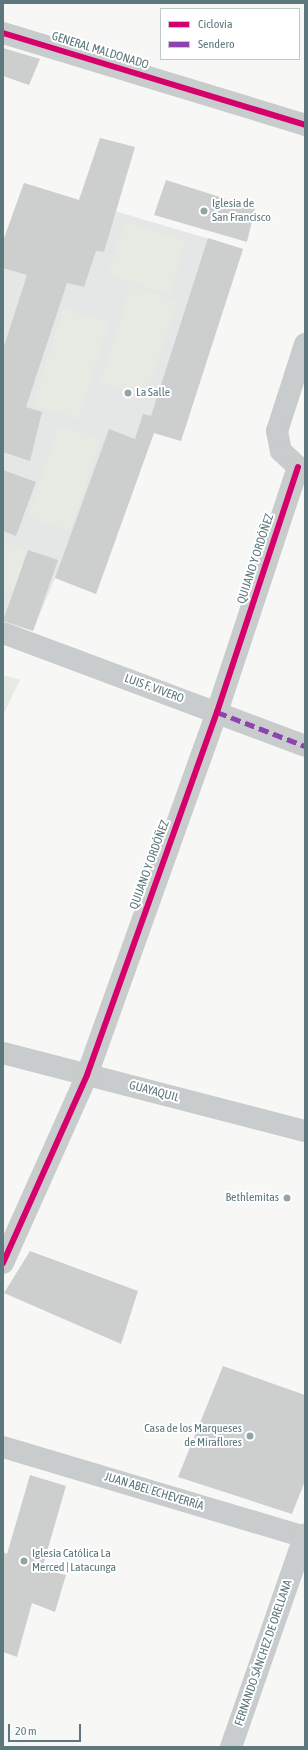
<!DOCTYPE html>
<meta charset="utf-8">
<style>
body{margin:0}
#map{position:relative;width:308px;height:1750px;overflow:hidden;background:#f7f7f6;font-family:"Asap Condensed",sans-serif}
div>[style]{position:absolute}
.built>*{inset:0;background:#e5e7e6}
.green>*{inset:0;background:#e7e9e3}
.building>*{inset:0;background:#cdcfcf}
.minor>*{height:22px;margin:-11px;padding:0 11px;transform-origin:11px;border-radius:11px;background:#c9cccc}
.quiet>*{height:5px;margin-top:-2.5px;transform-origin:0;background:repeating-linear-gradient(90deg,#8e44ad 0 10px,transparent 0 15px)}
.cycleway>*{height:6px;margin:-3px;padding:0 3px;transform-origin:3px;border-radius:3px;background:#d6006c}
.dots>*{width:11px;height:11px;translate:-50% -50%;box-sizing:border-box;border:2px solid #fff;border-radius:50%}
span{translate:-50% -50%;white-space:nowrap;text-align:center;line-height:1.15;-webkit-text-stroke:4px #fff;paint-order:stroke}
.street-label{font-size:12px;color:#5d787c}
.poi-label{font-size:12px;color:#5d787c}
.left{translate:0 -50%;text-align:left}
.right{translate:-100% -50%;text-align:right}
.frame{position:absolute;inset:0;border:4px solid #5d787c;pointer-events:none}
.legend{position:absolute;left:160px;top:8px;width:140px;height:52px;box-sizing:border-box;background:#fff;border:1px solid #bec9cb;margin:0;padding:5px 7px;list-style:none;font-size:12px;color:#5d787c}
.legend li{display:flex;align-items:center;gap:8px;height:20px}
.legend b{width:20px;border:1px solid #bec9cb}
.scale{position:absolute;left:8px;top:1724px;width:73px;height:18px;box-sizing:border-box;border:2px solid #5d787c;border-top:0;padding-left:5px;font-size:12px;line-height:14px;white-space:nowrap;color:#5d787c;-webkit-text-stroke:3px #fff;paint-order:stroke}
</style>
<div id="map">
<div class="built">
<i style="clip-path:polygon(100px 138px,135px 147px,115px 211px,243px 249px,181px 441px,154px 433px,96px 594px,55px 578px,33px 631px,3px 621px,3px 241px,24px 183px,79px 200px)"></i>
</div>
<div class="green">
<i style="clip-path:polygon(125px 221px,186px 241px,170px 295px,108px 275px)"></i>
<i style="clip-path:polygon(131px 286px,177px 301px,146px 397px,100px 382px)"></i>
<i style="clip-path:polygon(63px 308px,109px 323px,78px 419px,33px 405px)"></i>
<i style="clip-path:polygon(59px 425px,101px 439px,70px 531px,28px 517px)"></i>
<i style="clip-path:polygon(3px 541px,28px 550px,14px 590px,3px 586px)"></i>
<i style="clip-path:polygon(3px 675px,20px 680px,3px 715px)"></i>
</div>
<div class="building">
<i style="clip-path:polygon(3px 48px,40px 59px,29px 85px,3px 76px)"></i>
<i style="clip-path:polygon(100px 138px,135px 147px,104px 252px,96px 251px,84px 287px,67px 283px,26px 407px,42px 412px,30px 461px,3px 452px,3px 349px,27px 275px,3px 268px,3px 241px,24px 183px,79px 200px)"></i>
<i style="clip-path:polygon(166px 180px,255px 208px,247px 242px,154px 215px)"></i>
<i style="clip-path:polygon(208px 238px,243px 249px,181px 441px,154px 433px,96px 594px,55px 578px,109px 429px,135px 439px,143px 414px,151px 416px)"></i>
<i style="clip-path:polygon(3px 470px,36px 482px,16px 536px,3px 531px)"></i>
<i style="clip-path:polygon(28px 550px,58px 560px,33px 631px,3px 621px)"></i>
<i style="clip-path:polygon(30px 1251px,138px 1291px,121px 1344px,4px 1293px)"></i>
<i style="clip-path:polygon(223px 1366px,305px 1395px,305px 1481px,292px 1514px,178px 1477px)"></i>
<i style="clip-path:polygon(30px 1475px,66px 1486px,42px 1569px,66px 1575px,55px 1612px,32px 1603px,17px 1657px,3px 1652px,3px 1552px,7px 1554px)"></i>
</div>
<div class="minor">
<i style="left:3px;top:33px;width:316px;rotate:16.9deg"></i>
<i style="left:305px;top:344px;width:91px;rotate:107.8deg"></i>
<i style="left:277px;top:431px;width:20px;rotate:79deg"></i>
<i style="left:281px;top:451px;width:23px;rotate:43deg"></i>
<i style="left:298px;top:467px;width:7px;rotate:16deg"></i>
<i style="left:3px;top:633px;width:322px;rotate:20.5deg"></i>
<i style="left:3px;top:1053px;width:312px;rotate:14.5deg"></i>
<i style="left:3px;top:1263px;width:206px;rotate:-65.9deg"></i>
<i style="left:87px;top:1075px;width:386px;rotate:-70.3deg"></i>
<i style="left:217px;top:712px;width:258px;rotate:-71.7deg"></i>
<i style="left:3px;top:1447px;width:315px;rotate:16.6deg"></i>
<i style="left:231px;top:1747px;width:225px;rotate:-70.8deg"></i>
</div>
<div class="quiet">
<i style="left:217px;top:712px;width:94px;rotate:21.1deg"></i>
</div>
<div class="cycleway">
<i style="left:3px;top:33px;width:316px;rotate:16.9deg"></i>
<i style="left:3px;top:1263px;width:206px;rotate:-65.9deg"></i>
<i style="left:87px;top:1075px;width:386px;rotate:-70.3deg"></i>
<i style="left:217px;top:712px;width:258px;rotate:-71.7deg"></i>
</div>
<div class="dots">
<i style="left:204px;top:211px;background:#93a4a7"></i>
<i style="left:128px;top:393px;background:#93a4a7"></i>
<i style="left:287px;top:1198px;background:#93a4a7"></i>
<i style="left:250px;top:1436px;background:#93a4a7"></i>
<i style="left:24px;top:1561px;background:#93a4a7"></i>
</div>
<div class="street-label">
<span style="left:100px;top:51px;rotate:17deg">GENERAL MALDONADO</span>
<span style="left:256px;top:559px;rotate:-72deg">QUIJANO Y ORDÓÑEZ</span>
<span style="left:154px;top:689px;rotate:20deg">LUIS F. VIVERO</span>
<span style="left:150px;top:865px;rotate:-70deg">QUIJANO Y ORDÓÑEZ</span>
<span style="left:154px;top:1092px;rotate:15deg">GUAYAQUIL</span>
<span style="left:154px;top:1492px;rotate:17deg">JUAN ABEL ECHEVERRÍA</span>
<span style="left:264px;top:1653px;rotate:-71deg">FERNANDO SÁNCHEZ DE ORELLANA</span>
</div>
<div class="poi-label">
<span class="left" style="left:212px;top:211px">Iglesia de<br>San Francisco</span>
<span class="left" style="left:136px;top:393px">La Salle</span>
<span class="right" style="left:279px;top:1198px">Bethlemitas</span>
<span class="right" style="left:242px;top:1436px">Casa de los Marqueses<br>de Miraflores</span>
<span class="left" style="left:32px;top:1561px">Iglesia Católica La<br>Merced | Latacunga</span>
</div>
<div class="frame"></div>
<ul class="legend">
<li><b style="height:5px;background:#d6006c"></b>Ciclovía</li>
<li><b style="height:5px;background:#8e44ad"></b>Sendero</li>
</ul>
<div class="scale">20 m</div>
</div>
